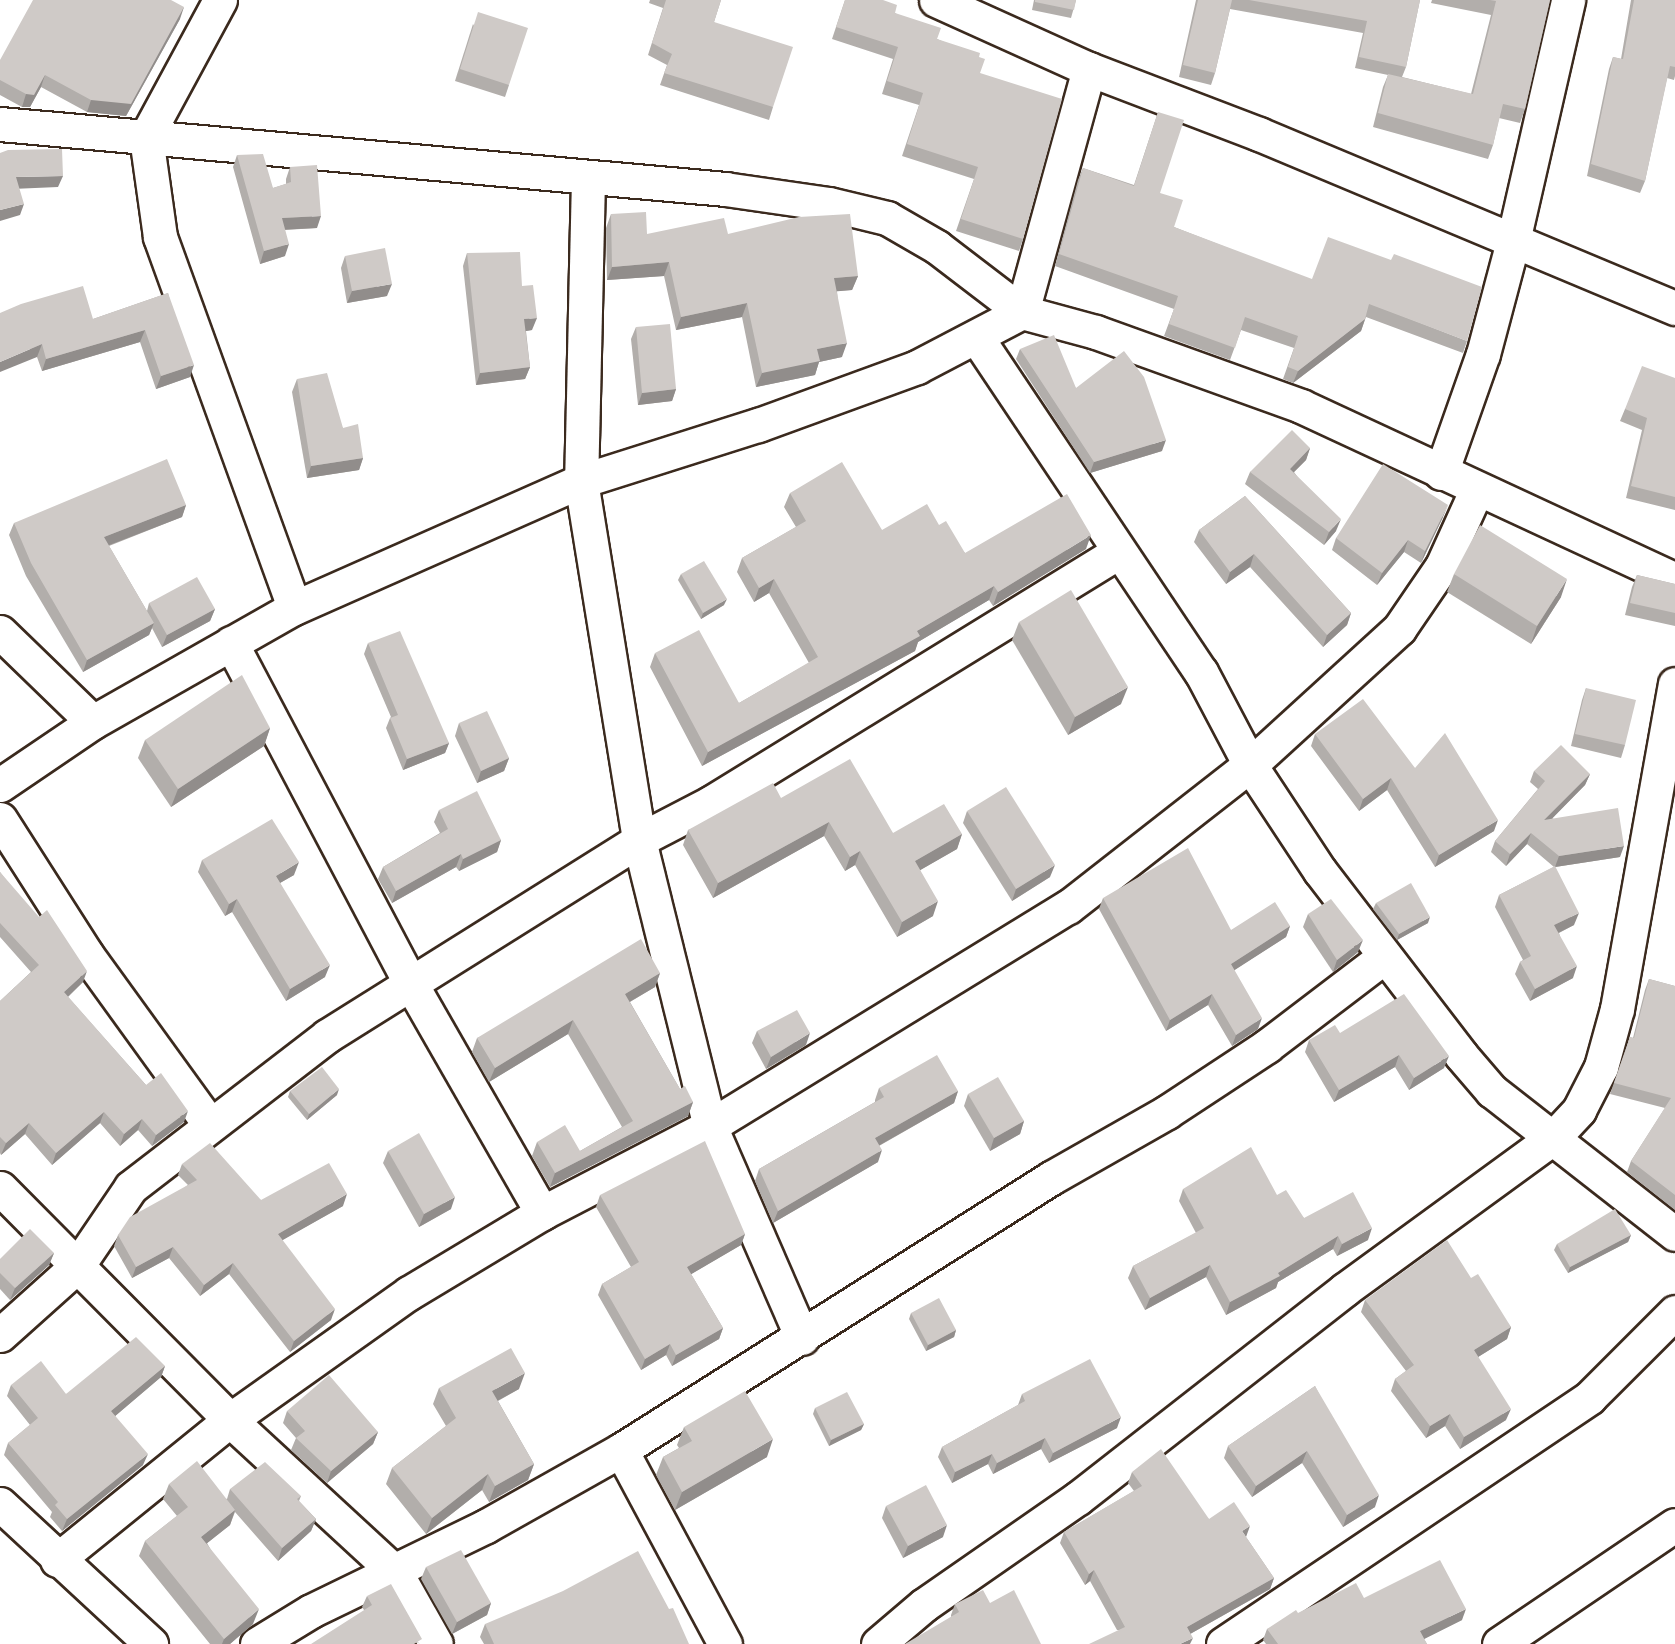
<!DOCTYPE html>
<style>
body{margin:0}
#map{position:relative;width:1675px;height:1644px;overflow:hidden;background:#fff;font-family:"Comic Neue",sans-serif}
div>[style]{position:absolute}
.roads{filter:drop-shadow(2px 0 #3b2a1e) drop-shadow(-2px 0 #3b2a1e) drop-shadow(0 2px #3b2a1e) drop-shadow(0 -2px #3b2a1e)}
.minor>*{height:33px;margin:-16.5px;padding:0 16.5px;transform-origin:16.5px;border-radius:16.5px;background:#fff}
.wall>*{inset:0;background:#b2aeab}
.shaded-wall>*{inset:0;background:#918d8b}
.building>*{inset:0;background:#cfcac7}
span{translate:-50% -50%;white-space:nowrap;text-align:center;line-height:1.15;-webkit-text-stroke:6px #fff;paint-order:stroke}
</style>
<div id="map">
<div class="roads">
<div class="minor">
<i style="left:220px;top:0;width:156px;rotate:118.4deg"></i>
<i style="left:146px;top:137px;width:101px;rotate:82deg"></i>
<i style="left:160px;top:237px;width:394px;rotate:70.1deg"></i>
<i style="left:936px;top:0;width:168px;rotate:24.3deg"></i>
<i style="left:1089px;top:69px;width:182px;rotate:20.9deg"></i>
<i style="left:1259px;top:134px;width:451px;rotate:22.7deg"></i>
<i style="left:0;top:124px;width:728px;rotate:5.12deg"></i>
<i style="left:725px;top:189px;width:105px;rotate:8.2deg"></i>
<i style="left:829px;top:204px;width:60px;rotate:13.6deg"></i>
<i style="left:887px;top:218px;width:58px;rotate:30.1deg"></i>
<i style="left:937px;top:247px;width:107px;rotate:37.4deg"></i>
<i style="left:1022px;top:312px;width:77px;rotate:15.1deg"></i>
<i style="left:1096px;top:332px;width:218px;rotate:19.8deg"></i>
<i style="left:1301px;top:406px;width:412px;rotate:24.9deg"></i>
<i style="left:588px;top:178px;width:303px;rotate:91.3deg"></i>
<i style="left:581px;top:481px;width:364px;rotate:80.8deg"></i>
<i style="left:639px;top:840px;width:295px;rotate:76.1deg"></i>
<i style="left:710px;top:1126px;width:231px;rotate:66.5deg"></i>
<i style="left:977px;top:338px;width:402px;rotate:56.2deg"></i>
<i style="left:1201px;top:672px;width:105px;rotate:62.2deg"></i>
<i style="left:1250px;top:765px;width:127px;rotate:56.6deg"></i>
<i style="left:1320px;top:871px;width:232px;rotate:52.5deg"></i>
<i style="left:1461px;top:1055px;width:48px;rotate:49.3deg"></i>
<i style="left:1492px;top:1091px;width:232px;rotate:38deg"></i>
<i style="left:1441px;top:473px;width:126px;rotate:-70.6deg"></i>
<i style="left:1483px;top:354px;width:117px;rotate:-75.1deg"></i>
<i style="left:1513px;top:241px;width:247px;rotate:-77.1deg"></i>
<i style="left:0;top:632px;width:129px;rotate:44.1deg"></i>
<i style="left:231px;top:643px;width:386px;rotate:62.2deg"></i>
<i style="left:411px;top:984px;width:264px;rotate:60.2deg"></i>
<i style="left:0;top:785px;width:112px;rotate:-34.1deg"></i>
<i style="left:93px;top:722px;width:231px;rotate:-29.6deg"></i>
<i style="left:294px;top:608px;width:314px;rotate:-23.9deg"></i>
<i style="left:581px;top:481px;width:186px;rotate:-17.6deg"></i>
<i style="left:758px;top:425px;width:169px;rotate:-20deg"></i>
<i style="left:917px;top:367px;width:119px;rotate:-27.6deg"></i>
<i style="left:1022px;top:312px;width:252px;rotate:-74.6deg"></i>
<i style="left:0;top:819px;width:161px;rotate:57.4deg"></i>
<i style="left:87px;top:955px;width:210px;rotate:54.1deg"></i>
<i style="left:0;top:1188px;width:327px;rotate:45.2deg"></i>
<i style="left:230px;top:1420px;width:226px;rotate:42.7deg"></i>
<i style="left:396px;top:1573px;width:81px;rotate:60.6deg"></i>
<i style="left:0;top:1335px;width:105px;rotate:-41.9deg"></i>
<i style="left:78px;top:1265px;width:94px;rotate:-55.8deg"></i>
<i style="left:131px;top:1187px;width:247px;rotate:-37.6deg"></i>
<i style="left:327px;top:1036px;width:368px;rotate:-32.1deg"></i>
<i style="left:639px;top:840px;width:82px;rotate:-27.5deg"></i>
<i style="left:712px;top:802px;width:477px;rotate:-31.6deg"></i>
<i style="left:621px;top:1450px;width:220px;rotate:61.8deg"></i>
<i style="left:0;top:1504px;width:206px;rotate:42.8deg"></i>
<i style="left:57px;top:1560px;width:223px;rotate:-39deg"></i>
<i style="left:230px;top:1420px;width:219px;rotate:-35.4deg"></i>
<i style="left:409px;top:1293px;width:155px;rotate:-31deg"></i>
<i style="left:542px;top:1213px;width:189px;rotate:-27.4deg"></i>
<i style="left:710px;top:1126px;width:420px;rotate:-31.5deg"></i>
<i style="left:1068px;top:907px;width:231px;rotate:-38deg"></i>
<i style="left:1250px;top:765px;width:202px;rotate:-42.4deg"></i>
<i style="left:1399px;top:629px;width:76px;rotate:-55.7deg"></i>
<i style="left:1442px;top:566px;width:85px;rotate:-65.6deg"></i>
<i style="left:257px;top:1644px;width:63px;rotate:-31.4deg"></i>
<i style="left:311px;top:1611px;width:195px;rotate:-25.9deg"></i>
<i style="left:486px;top:1526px;width:155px;rotate:-29.4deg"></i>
<i style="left:621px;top:1450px;width:509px;rotate:-32.32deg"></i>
<i style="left:1051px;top:1178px;width:133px;rotate:-29.6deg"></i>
<i style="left:1167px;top:1112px;width:120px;rotate:-33.4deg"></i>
<i style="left:1267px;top:1046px;width:147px;rotate:-37.3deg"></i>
<i style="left:878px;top:1644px;width:60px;rotate:-40.3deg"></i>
<i style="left:924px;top:1605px;width:188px;rotate:-34.8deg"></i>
<i style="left:1078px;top:1498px;width:338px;rotate:-38deg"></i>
<i style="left:1344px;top:1290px;width:260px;rotate:-36.1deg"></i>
<i style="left:1554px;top:1137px;width:37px;rotate:-47deg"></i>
<i style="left:1579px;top:1110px;width:48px;rotate:-62.9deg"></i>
<i style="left:1601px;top:1067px;width:60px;rotate:-74.6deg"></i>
<i style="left:1617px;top:1009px;width:330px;rotate:-79.9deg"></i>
<i style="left:1223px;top:1644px;width:442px;rotate:-33.9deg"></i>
<i style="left:1590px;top:1397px;width:120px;rotate:-45deg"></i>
<i style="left:1499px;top:1644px;width:212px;rotate:-34.1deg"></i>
</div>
</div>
<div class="wall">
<i style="clip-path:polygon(650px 0,721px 0,714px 22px,773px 107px,769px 120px,660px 85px,667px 65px,648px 55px,663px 8px,649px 3px)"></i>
<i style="clip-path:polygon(845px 0,895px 13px,937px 39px,979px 57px,980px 73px,1023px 239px,1019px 251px,956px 231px,974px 179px,902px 156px,919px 105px,882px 94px,893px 59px,832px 39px)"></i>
<i style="clip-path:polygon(1034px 0,1076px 0,1071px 18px,1032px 10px)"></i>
<i style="clip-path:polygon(1196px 0,1420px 0,1406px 67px,1402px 77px,1471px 94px,1491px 15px,1431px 3px,1432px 0,1550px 0,1525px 109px,1520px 123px,1499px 118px,1493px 145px,1488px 159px,1373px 127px,1383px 87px,1388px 75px,1355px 68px,1363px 33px,1230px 9px,1215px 73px,1211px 85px,1179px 77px)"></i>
<i style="clip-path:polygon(1631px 0,1675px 0,1675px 76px,1674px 80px,1667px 78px,1645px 181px,1640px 193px,1587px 176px,1609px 69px,1613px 57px,1621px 59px)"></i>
<i style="clip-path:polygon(180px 19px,126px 116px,87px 112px,41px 87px,30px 107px,22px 107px,0 95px,0 60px)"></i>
<i style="clip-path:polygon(473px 24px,509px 85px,505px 97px,455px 81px)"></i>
<i style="clip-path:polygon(1158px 112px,1160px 193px,1174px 227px,1467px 341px,1463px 353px,1366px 317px,1361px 331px,1293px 383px,1283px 379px,1294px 348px,1241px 330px,1230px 360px,1164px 336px,1174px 309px,1055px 266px,1078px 180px,1083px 168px,1134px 185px)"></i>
<i style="clip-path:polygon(237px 155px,273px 188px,286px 184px,286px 179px,290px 167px,317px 228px,285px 230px,285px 256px,260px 264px,233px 167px)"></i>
<i style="clip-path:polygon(611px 214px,647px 234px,728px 234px,858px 276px,852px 290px,837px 291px,842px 357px,819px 362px,815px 375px,756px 387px,742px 317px,676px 330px,664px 276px,607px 280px,606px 228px)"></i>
<i style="clip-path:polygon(467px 253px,522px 286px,532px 330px,526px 331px,530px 367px,525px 379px,476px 385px,463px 266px)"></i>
<i style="clip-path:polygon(345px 256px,387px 296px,347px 303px,341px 268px)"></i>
<i style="clip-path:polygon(168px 293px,190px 377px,156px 389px,140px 342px,42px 371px,37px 357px,0 313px,93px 319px)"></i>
<i style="clip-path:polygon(636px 327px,676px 389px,672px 401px,638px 405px,631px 339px)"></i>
<i style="clip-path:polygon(1020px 349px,1076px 388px,1162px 451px,1090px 473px,1016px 359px)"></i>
<i style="clip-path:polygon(1675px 378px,1675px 510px,1626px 498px,1642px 430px,1620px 421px,1625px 409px)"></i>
<i style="clip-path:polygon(297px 379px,343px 428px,363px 458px,359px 470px,307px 478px,292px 392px)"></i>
<i style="clip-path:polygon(1310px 448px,1306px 460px,1294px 472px,1336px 531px,1324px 545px,1245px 484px,1250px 472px)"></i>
<i style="clip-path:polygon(790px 493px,882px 530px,939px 525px,965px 553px,1086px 549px,993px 606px,989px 600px,918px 642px,915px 651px,702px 766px,650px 667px,655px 653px,739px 703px,809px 663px,769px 593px,754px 602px,737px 572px,742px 558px,796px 527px,784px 507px)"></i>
<i style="clip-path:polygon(1245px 496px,1351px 613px,1347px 625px,1323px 647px,1250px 567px,1226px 584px,1194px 542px,1199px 530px)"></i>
<i style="clip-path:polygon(186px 505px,182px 517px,109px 546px,147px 611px,149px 603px,215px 609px,210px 621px,162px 647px,152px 628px,149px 635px,83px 672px,26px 576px,9px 535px,14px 523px)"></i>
<i style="clip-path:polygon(1443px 517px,1421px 563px,1404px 552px,1377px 585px,1332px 550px,1336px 538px)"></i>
<i style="clip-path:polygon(681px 574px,724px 605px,701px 619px,678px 580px)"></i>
<i style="clip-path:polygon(1454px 574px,1561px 597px,1531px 644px,1447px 592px)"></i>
<i style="clip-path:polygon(1637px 575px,1675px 584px,1675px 626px,1625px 615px,1632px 587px)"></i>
<i style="clip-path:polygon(1019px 622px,1121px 704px,1068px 735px,1012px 640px)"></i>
<i style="clip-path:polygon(368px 643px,449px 743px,445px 753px,403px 770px,386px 728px,390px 718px,391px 717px,364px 654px)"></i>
<i style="clip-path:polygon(1586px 688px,1625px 745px,1621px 758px,1571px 746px,1582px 700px)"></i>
<i style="clip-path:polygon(459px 723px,509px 758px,504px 771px,477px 783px,455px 736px)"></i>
<i style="clip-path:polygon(270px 728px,264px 746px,171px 807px,138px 758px,145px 740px)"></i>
<i style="clip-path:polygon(1315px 734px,1415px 768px,1494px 831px,1435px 867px,1387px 790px,1359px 811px,1311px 746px)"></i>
<i style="clip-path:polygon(1534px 771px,1590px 774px,1585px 785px,1552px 818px,1620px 857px,1555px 867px,1574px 925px,1559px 933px,1573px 978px,1530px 1001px,1515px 974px,1520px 962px,1523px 960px,1495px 907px,1499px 895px,1554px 867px,1527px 844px,1506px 866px,1491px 852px,1495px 841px,1538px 789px,1530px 782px)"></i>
<i style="clip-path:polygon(781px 798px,893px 833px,962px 834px,957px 849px,920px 870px,933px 916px,897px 937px,855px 865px,845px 871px,824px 836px,713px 898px,683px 845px,688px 830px)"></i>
<i style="clip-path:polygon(439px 810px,501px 840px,497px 852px,459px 871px,456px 867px,392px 903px,378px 879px,383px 867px,440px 833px,434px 822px)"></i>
<i style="clip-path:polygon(967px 811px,1050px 877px,1012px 901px,963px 823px)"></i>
<i style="clip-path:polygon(202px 860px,294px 875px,280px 883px,325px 977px,286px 1001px,232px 912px,225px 916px,198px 872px)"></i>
<i style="clip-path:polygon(0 872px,83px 982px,68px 997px,146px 1085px,184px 1122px,152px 1146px,138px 1130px,120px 1146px,100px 1123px,52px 1165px,25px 1134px,1px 1155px,0 1153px,0 1001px,31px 972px,0 937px)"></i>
<i style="clip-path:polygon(1103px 898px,1231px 930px,1290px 926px,1286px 937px,1234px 970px,1258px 1029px,1232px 1046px,1208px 1005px,1166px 1031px,1099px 909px)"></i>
<i style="clip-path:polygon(1376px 903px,1428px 923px,1397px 940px,1373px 909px)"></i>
<i style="clip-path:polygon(1308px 914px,1358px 952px,1333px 972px,1303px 927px)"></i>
<i style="clip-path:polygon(660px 973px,655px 987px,630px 1002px,680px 1089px,693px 1102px,688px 1116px,550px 1187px,532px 1156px,537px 1142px,580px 1151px,622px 1127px,568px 1034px,489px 1082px,472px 1052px,477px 1038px)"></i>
<i style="clip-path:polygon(1649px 979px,1675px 986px,1675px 1210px,1627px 1172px,1631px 1161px,1665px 1108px,1610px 1094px,1630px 1037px,1633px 1038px,1645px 990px)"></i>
<i style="clip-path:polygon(757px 1031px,806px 1045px,766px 1069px,752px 1043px)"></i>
<i style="clip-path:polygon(1340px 1033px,1444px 1068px,1409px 1090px,1395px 1067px,1334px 1102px,1305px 1052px,1309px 1040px)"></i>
<i style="clip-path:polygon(879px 1088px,958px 1091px,954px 1103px,879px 1146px,878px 1162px,773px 1223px,755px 1181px,759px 1169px,875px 1102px,875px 1100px)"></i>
<i style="clip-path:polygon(290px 1091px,337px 1095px,307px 1120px,288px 1097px)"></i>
<i style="clip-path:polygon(968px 1094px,1024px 1121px,1020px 1134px,990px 1151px,964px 1106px)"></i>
<i style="clip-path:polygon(388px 1151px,451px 1209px,419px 1227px,383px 1163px)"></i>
<i style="clip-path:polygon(182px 1164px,261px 1200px,343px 1206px,282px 1240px,331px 1320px,290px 1352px,229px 1274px,200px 1296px,169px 1258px,132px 1278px,114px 1246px,118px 1235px,188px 1185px,178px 1175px)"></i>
<i style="clip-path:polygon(1183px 1189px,1277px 1195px,1304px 1218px,1368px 1240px,1337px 1256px,1333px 1249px,1278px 1282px,1276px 1288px,1226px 1315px,1206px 1277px,1145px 1310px,1128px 1278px,1133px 1266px,1196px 1233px,1179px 1201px)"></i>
<i style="clip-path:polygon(600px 1195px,745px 1234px,741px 1245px,691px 1274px,723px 1328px,719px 1339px,672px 1366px,666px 1355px,641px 1370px,598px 1295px,602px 1284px,631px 1267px,596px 1207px)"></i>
<i style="clip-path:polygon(1631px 1235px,1628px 1242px,1568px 1273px,1554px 1250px,1557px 1244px)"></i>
<i style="clip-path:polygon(54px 1253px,49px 1265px,10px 1300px,0 1289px,0 1259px)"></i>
<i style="clip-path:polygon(1471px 1278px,1511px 1327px,1507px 1339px,1478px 1357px,1506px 1420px,1460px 1449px,1445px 1426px,1426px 1438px,1391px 1391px,1395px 1379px,1406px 1371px,1361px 1312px,1365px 1300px)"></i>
<i style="clip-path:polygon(911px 1313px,956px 1330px,954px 1337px,926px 1351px,909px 1319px)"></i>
<i style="clip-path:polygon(165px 1366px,161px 1377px,115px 1416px,143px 1465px,62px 1531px,50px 1517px,52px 1512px,4px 1455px,8px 1443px,30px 1425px,7px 1396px,11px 1385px,66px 1394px)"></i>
<i style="clip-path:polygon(1315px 1386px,1375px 1507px,1343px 1527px,1302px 1463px,1252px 1497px,1224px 1458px,1228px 1446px)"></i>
<i style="clip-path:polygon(439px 1388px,519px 1389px,498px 1401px,534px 1464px,528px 1480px,489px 1502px,482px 1490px,426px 1534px,386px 1484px,392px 1468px,446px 1426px,433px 1404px)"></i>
<i style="clip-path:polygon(1022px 1394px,1117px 1428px,1049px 1463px,1041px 1449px,993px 1474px,988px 1464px,952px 1483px,938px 1457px,942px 1447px,1018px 1405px)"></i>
<i style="clip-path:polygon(815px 1408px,864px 1424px,861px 1430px,829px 1446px,813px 1414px)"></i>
<i style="clip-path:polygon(287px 1411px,378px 1432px,373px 1444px,327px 1483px,291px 1450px,296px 1438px,283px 1423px)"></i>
<i style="clip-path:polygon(684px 1427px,767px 1457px,675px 1510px,656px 1475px,663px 1457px,679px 1448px,677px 1445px)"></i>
<i style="clip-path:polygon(1132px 1472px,1209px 1519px,1246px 1537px,1274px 1578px,1270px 1589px,1190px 1634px,1117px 1630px,1090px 1581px,1085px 1585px,1060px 1543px,1064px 1532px,1134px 1491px,1128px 1483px)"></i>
<i style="clip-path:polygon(169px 1484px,227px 1499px,230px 1489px,301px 1496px,299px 1501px,316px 1519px,311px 1531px,278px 1561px,235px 1512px,230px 1525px,207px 1543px,253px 1624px,230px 1644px,210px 1644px,139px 1556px,145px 1541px,177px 1516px,163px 1499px)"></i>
<i style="clip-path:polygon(886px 1506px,943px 1537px,903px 1558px,882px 1518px)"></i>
<i style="clip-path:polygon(426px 1567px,491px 1603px,487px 1615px,452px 1634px,421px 1579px)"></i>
<i style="clip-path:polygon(367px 1596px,420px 1644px,364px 1610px,362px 1607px)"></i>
<i style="clip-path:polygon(1364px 1598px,1462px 1620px,1424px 1639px,1427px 1644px,1266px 1644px,1263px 1640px,1267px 1629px)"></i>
<i style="clip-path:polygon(990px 1603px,951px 1617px,951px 1615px,955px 1604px)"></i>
<i style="clip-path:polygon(485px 1624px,689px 1644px,484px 1644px,480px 1637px)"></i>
</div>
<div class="shaded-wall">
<i style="clip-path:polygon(184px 7px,180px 19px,126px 116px,87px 112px,91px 100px)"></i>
<i style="clip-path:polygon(45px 75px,41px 87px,30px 107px,22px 107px,26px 94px)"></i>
<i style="clip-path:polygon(63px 176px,58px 187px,12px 189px,16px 177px)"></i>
<i style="clip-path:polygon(24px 204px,20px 215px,0 221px,0 210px)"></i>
<i style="clip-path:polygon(321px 216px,317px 228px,277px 230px,282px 218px)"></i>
<i style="clip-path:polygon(289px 244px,285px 256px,260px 264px,264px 251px)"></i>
<i style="clip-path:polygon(669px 262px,664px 276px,607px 280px,612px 267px)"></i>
<i style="clip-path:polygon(858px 276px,852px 290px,829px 292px,834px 278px)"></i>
<i style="clip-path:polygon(392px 284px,387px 296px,347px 303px,352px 291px)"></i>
<i style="clip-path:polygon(747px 303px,742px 317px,676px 330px,681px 317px)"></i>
<i style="clip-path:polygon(537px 318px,532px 330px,520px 332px,524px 319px)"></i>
<i style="clip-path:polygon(1365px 319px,1361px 331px,1293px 383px,1298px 371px)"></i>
<i style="clip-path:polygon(145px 330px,140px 342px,42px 371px,46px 359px)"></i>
<i style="clip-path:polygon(847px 343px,842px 357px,819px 362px,815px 375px,756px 387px,762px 373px,817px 349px)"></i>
<i style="clip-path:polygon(42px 344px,37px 357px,0 372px,0 362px)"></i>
<i style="clip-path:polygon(194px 365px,190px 377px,156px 389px,161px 376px)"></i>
<i style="clip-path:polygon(530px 367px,525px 379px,476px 385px,480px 373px)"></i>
<i style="clip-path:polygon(676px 389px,672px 401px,638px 405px,642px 393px)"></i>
<i style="clip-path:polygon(1166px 440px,1162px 451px,1090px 473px,1094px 462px)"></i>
<i style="clip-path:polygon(1310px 448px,1306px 460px,1285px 481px,1290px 469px)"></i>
<i style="clip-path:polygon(363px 458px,359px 470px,307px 478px,311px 466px)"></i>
<i style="clip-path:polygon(186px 505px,182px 517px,99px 549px,104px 537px)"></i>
<i style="clip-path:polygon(1448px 505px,1443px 517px,1421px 563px,1425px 551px)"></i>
<i style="clip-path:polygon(1341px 519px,1336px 531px,1324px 545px,1329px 532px)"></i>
<i style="clip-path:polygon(1091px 535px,1086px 549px,993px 606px,998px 592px)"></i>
<i style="clip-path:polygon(1408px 540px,1404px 552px,1377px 585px,1382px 573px)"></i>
<i style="clip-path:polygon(1254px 554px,1250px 567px,1226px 584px,1230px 572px)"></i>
<i style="clip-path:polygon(774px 579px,769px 593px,754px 602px,759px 588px)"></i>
<i style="clip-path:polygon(1567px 579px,1561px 597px,1531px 644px,1537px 626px)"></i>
<i style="clip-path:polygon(994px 586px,989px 600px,918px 642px,915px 651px,702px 766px,708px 752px)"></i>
<i style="clip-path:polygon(727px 599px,724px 605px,701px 619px,703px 613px)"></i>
<i style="clip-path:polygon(215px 609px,210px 621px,162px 647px,167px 635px)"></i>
<i style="clip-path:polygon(1351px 613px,1347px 625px,1323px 647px,1327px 635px)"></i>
<i style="clip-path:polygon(154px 623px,149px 635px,83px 672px,87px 660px)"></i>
<i style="clip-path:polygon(1128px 687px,1121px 704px,1068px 735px,1075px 717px)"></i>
<i style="clip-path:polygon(270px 728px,264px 746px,171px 807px,178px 789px)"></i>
<i style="clip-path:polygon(449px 743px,445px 753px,403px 770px,407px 759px)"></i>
<i style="clip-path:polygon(509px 758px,504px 771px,477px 783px,481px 771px)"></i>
<i style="clip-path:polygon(1590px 774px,1585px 785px,1540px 831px,1544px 820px)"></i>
<i style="clip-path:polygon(1391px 778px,1387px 790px,1359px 811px,1363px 799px)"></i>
<i style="clip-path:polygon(1498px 820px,1494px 831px,1435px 867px,1439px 855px)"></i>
<i style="clip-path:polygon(829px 822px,824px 836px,713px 898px,718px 883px)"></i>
<i style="clip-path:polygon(1531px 833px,1527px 844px,1506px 866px,1510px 854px)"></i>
<i style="clip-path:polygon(962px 834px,957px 849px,910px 876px,915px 861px)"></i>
<i style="clip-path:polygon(501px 840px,497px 852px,459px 871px,463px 859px)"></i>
<i style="clip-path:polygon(1624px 846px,1620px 857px,1555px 867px,1559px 856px)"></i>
<i style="clip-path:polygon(860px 851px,855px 865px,845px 871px,850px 857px)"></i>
<i style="clip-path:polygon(461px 854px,456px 867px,392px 903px,396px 891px)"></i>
<i style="clip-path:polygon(299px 862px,294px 875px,271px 888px,276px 876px)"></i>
<i style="clip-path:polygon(1055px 865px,1050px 877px,1012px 901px,1016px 889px)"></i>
<i style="clip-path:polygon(237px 899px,232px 912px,225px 916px,229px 904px)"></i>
<i style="clip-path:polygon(938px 901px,933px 916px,897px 937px,902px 922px)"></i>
<i style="clip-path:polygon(1579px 913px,1574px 925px,1550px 937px,1554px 925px)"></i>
<i style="clip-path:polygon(1430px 917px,1428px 923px,1397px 940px,1399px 934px)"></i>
<i style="clip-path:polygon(1290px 926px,1286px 937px,1227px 975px,1231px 964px)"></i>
<i style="clip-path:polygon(1363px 940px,1358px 952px,1333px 972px,1337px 960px)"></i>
<i style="clip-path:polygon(330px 965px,325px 977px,286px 1001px,290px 989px)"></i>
<i style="clip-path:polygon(1577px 966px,1573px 978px,1530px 1001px,1535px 989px)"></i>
<i style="clip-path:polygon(87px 971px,83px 982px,60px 1004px,64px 992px)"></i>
<i style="clip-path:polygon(660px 973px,655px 987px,619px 1008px,625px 994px)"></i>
<i style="clip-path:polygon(1212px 994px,1208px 1005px,1166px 1031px,1170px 1020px)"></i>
<i style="clip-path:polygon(1262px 1018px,1258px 1029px,1232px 1046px,1236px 1035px)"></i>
<i style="clip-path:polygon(573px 1020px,568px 1034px,489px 1082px,495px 1068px)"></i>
<i style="clip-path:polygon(810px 1033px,806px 1045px,766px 1069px,771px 1057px)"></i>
<i style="clip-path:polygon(1399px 1055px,1395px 1067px,1334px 1102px,1339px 1090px)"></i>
<i style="clip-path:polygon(1449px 1056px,1444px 1068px,1409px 1090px,1414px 1078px)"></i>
<i style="clip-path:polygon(339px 1089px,337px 1095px,307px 1120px,309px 1114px)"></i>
<i style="clip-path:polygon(958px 1091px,954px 1103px,871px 1150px,875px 1138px)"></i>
<i style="clip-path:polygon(693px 1102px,688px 1116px,550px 1187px,555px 1173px)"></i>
<i style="clip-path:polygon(188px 1111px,184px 1122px,152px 1146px,156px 1135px)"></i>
<i style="clip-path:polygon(104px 1112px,100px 1123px,52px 1165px,56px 1153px)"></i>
<i style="clip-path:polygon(142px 1119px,138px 1130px,120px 1146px,124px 1134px)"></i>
<i style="clip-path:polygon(1024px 1121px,1020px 1134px,990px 1151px,994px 1138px)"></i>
<i style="clip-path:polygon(29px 1123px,25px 1134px,1px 1155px,6px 1143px)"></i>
<i style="clip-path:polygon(882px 1150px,878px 1162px,773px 1223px,778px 1211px)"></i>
<i style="clip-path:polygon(347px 1194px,343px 1206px,274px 1245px,278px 1234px)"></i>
<i style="clip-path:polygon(455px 1197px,451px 1209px,419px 1227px,424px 1214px)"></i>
<i style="clip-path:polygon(1372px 1228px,1368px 1240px,1337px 1256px,1342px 1244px)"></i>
<i style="clip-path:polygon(745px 1234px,741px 1245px,683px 1279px,687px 1267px)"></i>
<i style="clip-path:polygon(1631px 1235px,1628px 1242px,1568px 1273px,1570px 1267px)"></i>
<i style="clip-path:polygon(1338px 1236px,1333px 1249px,1278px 1282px,1276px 1288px,1226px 1315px,1230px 1302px)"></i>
<i style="clip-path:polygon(173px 1247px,169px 1258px,132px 1278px,136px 1267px)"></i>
<i style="clip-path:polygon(54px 1253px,49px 1265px,10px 1300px,15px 1288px)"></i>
<i style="clip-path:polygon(233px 1263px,229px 1274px,200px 1296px,204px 1285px)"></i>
<i style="clip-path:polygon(1210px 1265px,1206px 1277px,1145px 1310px,1150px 1298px)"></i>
<i style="clip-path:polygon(335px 1309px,331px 1320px,290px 1352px,294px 1341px)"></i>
<i style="clip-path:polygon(1511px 1327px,1507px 1339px,1470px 1362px,1474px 1350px)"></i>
<i style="clip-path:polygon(723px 1328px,719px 1339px,672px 1366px,676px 1355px)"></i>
<i style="clip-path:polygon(956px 1330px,954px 1337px,926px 1351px,928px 1345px)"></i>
<i style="clip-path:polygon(670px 1344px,666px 1355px,641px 1370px,645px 1359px)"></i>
<i style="clip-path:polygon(165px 1366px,161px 1377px,107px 1423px,111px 1411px)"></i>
<i style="clip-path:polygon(525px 1373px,519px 1389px,486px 1407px,492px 1391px)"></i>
<i style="clip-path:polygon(1511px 1409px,1506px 1420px,1460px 1449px,1464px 1437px)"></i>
<i style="clip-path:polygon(1450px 1414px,1445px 1426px,1426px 1438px,1430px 1426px)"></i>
<i style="clip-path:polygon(1121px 1417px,1117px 1428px,1049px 1463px,1053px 1453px)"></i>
<i style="clip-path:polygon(864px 1424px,861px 1430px,829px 1446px,831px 1440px)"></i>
<i style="clip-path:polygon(378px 1432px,373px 1444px,327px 1483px,331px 1471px)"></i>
<i style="clip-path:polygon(1045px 1438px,1041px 1449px,993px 1474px,997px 1463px)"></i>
<i style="clip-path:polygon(773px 1439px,767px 1457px,675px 1510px,682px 1492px)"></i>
<i style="clip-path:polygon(1307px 1451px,1302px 1463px,1252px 1497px,1256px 1486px)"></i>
<i style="clip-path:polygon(148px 1454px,143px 1465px,62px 1531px,67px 1519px)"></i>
<i style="clip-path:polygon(992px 1454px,988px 1464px,952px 1483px,955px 1472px)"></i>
<i style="clip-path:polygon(534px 1464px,528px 1480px,489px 1502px,495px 1486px)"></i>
<i style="clip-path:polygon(488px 1474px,482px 1490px,426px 1534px,432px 1518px)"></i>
<i style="clip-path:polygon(1379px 1495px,1375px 1507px,1343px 1527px,1347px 1515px)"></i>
<i style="clip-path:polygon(235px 1510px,230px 1525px,196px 1552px,201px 1537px)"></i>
<i style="clip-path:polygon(316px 1519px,311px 1531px,278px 1561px,282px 1548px)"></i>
<i style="clip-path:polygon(947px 1525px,943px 1537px,903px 1558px,908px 1546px)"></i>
<i style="clip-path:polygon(1250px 1526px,1246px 1537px,1242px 1531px)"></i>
<i style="clip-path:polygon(1094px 1570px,1090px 1581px,1085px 1585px,1089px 1574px)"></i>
<i style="clip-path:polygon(1274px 1578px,1270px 1589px,1183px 1638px,1187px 1627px)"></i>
<i style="clip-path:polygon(491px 1603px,487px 1615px,452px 1634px,457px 1622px)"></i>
<i style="clip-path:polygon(259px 1609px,253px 1624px,230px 1644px,222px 1644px,224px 1639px)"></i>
<i style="clip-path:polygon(1466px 1609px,1462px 1620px,1416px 1643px,1420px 1631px)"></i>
<i style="clip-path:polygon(1193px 1638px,1190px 1644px,1180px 1644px)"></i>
</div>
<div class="building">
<i style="clip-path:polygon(33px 0,171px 0,184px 7px,131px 104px,91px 100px,45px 75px,34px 95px,26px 94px,0 80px,0 60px)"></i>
<i style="clip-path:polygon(666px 0,721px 0,714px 22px,793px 47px,773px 107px,664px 73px,672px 54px,652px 43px)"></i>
<i style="clip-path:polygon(845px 0,883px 0,897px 5px,895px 13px,941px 28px,937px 39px,980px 53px,979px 57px,985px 59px,980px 73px,1062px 99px,1023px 239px,961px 219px,978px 167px,907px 144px,923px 93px,887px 81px,898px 47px,836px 27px)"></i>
<i style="clip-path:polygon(1035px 0,1076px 0,1074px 10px,1035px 2px)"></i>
<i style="clip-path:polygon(1198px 0,1232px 0,1215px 73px,1183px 65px)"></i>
<i style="clip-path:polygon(1249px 0,1420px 0,1406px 67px,1359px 57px,1367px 21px)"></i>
<i style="clip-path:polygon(1490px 0,1550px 0,1525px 109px,1503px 104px,1493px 145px,1378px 113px,1388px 74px,1473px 94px,1496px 1px)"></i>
<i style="clip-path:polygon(1634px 0,1675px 0,1675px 67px,1670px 66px,1645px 181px,1591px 164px,1613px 57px,1623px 59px)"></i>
<i style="clip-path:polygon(478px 12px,528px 28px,509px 85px,460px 69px)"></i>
<i style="clip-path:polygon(1158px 112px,1184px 120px,1160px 193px,1183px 200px,1174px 227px,1312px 279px,1328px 237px,1391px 260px,1394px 254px,1482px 287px,1467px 341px,1369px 304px,1365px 319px,1298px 371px,1288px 367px,1298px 336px,1245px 317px,1235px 348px,1169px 324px,1178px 296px,1059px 254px,1083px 168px,1134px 186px)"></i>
<i style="clip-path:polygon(62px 149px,63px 176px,16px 177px,24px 204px,0 210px,0 153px,8px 150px)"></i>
<i style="clip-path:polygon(263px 154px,273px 188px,291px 182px,290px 167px,317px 165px,321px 216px,282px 218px,289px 244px,264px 251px,237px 155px)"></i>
<i style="clip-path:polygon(646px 212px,647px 234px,724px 218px,728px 234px,799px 217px,850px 214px,858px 276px,834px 278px,847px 343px,817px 349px,820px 361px,762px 373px,747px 303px,681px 317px,669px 262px,612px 267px,611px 214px)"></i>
<i style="clip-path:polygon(385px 248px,392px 284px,352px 291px,345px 256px)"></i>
<i style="clip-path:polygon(520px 252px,522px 286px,533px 285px,537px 318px,524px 319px,530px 367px,480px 373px,467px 253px)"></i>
<i style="clip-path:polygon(83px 286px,93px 319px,168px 293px,194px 365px,161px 376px,145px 330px,46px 359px,42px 344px,0 362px,0 313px,21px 304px)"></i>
<i style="clip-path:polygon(670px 324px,676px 389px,642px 393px,636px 327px)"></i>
<i style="clip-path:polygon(1054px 335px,1076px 388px,1124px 351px,1144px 377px,1166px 440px,1094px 462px,1020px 349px)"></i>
<i style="clip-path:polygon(1642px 366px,1675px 378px,1675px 497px,1631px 486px,1647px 418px,1625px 409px)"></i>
<i style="clip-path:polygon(327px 373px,343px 428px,358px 424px,363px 458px,311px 466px,297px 379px)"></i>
<i style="clip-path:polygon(1292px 430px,1310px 448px,1290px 469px,1341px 519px,1329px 532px,1250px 472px)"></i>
<i style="clip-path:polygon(167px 459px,186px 505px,104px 537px,154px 623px,87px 660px,31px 563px,14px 523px)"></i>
<i style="clip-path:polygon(842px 462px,882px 530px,927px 504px,939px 525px,946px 521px,965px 553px,1067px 494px,1091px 535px,998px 592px,994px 586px,917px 631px,920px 636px,708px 752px,655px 653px,699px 630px,739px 703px,818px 657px,774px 579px,759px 588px,742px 558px,806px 521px,790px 493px)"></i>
<i style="clip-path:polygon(1383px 464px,1448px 505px,1425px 551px,1408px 540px,1382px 573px,1336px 538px)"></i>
<i style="clip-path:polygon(1245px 496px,1351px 613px,1327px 635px,1254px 554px,1230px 572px,1199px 530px)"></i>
<i style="clip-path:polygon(1480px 525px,1567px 579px,1537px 626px,1454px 574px)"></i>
<i style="clip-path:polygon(704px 561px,727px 599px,703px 613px,681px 574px)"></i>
<i style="clip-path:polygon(1637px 575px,1675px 584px,1675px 613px,1630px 603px)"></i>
<i style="clip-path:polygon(197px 577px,215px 609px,167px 635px,149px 603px)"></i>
<i style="clip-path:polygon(1071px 590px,1128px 687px,1075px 717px,1019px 622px)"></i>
<i style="clip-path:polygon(400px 631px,449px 743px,407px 759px,390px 718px,398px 715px,368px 643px)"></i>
<i style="clip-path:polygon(242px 675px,270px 728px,178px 789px,145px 740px)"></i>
<i style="clip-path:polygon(1586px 688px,1636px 700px,1625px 745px,1575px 734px)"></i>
<i style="clip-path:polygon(1363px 699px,1415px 768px,1445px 733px,1498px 820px,1439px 855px,1391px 778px,1363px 799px,1315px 734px)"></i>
<i style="clip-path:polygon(487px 711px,509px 758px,481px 771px,459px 723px)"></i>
<i style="clip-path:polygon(1561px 745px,1590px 774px,1544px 820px,1618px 808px,1624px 846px,1559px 856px,1531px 833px,1510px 854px,1495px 841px,1545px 781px,1534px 771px)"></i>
<i style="clip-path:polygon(850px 759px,893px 833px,944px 804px,962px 834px,915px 861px,938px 901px,902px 922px,860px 851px,850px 857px,829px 822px,718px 883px,688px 830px,773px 783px,781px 798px)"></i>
<i style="clip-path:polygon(1006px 787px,1055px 865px,1016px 889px,967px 811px)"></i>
<i style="clip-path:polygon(477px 791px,501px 840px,463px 859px,461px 854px,396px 891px,383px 867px,448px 829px,439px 810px)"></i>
<i style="clip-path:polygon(272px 819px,299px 862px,276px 876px,330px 965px,290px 989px,237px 899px,229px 904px,202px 860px)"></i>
<i style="clip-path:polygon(1188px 848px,1231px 930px,1275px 902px,1290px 926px,1231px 964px,1262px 1018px,1236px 1035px,1212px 994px,1170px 1020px,1103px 898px)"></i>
<i style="clip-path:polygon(1555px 866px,1579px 913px,1554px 925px,1577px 966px,1535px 989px,1520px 962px,1531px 956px,1499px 895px)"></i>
<i style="clip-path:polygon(0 872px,39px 917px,47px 910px,87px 971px,64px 992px,146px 1085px,161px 1073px,188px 1111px,156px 1135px,142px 1119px,124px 1134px,104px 1112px,56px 1153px,29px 1123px,6px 1143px,0 1137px,0 1001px,39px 965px,0 923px)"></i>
<i style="clip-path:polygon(1411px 883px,1430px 917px,1399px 934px,1376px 903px)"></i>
<i style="clip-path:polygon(1331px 899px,1363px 940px,1337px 960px,1308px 914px)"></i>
<i style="clip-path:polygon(641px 939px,660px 973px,625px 994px,680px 1089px,685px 1086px,693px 1102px,555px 1173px,537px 1142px,565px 1125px,580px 1151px,633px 1121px,573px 1020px,495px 1068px,477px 1038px)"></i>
<i style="clip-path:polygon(1649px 979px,1675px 986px,1675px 1195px,1631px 1161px,1671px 1098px,1614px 1083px,1630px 1037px,1634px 1038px)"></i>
<i style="clip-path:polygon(1404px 994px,1449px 1056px,1414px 1078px,1399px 1055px,1339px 1090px,1309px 1040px,1335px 1025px,1340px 1033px)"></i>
<i style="clip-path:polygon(797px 1010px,810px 1033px,771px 1057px,757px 1031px)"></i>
<i style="clip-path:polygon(937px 1055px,958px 1091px,875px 1138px,882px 1150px,778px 1211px,759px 1169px,884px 1097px,879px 1088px)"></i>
<i style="clip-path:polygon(322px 1067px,339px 1089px,309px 1114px,290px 1091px)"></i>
<i style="clip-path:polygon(998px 1077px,1024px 1121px,994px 1138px,968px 1094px)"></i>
<i style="clip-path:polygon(419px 1133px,455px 1197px,424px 1214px,388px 1151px)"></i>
<i style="clip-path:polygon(705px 1141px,745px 1234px,687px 1267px,723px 1328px,676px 1355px,670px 1344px,645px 1359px,602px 1284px,639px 1262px,600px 1195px)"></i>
<i style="clip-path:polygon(210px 1143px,261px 1200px,329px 1163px,347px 1194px,278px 1234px,335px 1309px,294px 1341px,233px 1263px,204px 1285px,173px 1247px,136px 1267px,118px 1235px,130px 1217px,197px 1180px,182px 1164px)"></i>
<i style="clip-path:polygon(1251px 1147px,1277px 1195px,1286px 1190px,1304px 1218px,1353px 1192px,1372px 1228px,1342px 1244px,1338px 1236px,1278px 1273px,1280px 1276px,1230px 1302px,1210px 1265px,1150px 1298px,1133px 1266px,1204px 1228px,1183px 1189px)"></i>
<i style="clip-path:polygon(1615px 1209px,1631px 1235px,1570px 1267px,1557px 1244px)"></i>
<i style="clip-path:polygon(30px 1229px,54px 1253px,15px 1288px,0 1273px,0 1259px)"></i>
<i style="clip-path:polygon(1447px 1240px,1471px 1278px,1478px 1274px,1511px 1327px,1474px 1350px,1511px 1409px,1464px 1437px,1450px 1414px,1430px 1426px,1395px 1379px,1414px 1365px,1365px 1300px)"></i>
<i style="clip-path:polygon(939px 1298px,956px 1330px,928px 1345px,911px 1313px)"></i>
<i style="clip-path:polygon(136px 1337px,165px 1366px,111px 1411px,148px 1454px,67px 1519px,55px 1505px,58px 1502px,8px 1443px,38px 1418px,11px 1385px,41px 1361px,66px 1394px)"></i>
<i style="clip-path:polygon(511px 1348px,525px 1373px,492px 1391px,534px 1464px,495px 1486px,488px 1474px,432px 1518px,392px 1468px,456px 1418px,439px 1388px)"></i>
<i style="clip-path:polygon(1090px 1359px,1121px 1417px,1053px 1453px,1045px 1438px,997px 1463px,992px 1454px,955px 1472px,942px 1447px,1025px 1401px,1022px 1394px)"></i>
<i style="clip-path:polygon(329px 1375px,378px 1432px,331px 1471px,296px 1438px,305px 1431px,287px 1411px)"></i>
<i style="clip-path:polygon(1315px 1386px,1379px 1495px,1347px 1515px,1307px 1451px,1256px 1486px,1228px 1446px)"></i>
<i style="clip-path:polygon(745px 1391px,773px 1439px,682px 1492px,663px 1457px,692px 1441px,684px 1427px)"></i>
<i style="clip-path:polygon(847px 1392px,864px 1424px,831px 1440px,815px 1408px)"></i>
<i style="clip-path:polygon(1161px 1449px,1209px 1519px,1234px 1502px,1250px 1526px,1242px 1531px,1274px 1578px,1187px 1627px,1193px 1638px,1180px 1644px,1089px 1644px,1125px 1627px,1094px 1570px,1089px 1574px,1064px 1532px,1142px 1486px,1132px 1472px)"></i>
<i style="clip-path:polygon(197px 1461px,235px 1510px,201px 1537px,259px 1609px,224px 1639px,145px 1541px,188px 1507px,169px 1484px)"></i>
<i style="clip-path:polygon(265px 1462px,301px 1496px,297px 1499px,316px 1519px,282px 1548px,230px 1489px)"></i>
<i style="clip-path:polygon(926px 1485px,947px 1525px,908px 1546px,886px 1506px)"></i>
<i style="clip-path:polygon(461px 1550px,491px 1603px,457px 1622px,426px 1567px)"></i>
<i style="clip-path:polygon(638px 1551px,669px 1609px,673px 1608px,689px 1644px,494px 1644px,485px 1624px,563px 1591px)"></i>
<i style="clip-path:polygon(1440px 1560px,1466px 1609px,1420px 1631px,1427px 1644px,1278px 1644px,1267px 1629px,1296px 1610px,1298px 1613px,1356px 1583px,1364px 1598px)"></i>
<i style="clip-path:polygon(391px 1584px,422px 1639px,414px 1644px,311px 1644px,372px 1605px,367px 1596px)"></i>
<i style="clip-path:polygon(983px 1590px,990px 1603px,1014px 1590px,1041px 1644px,905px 1644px,959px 1612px,955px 1604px)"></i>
</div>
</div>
